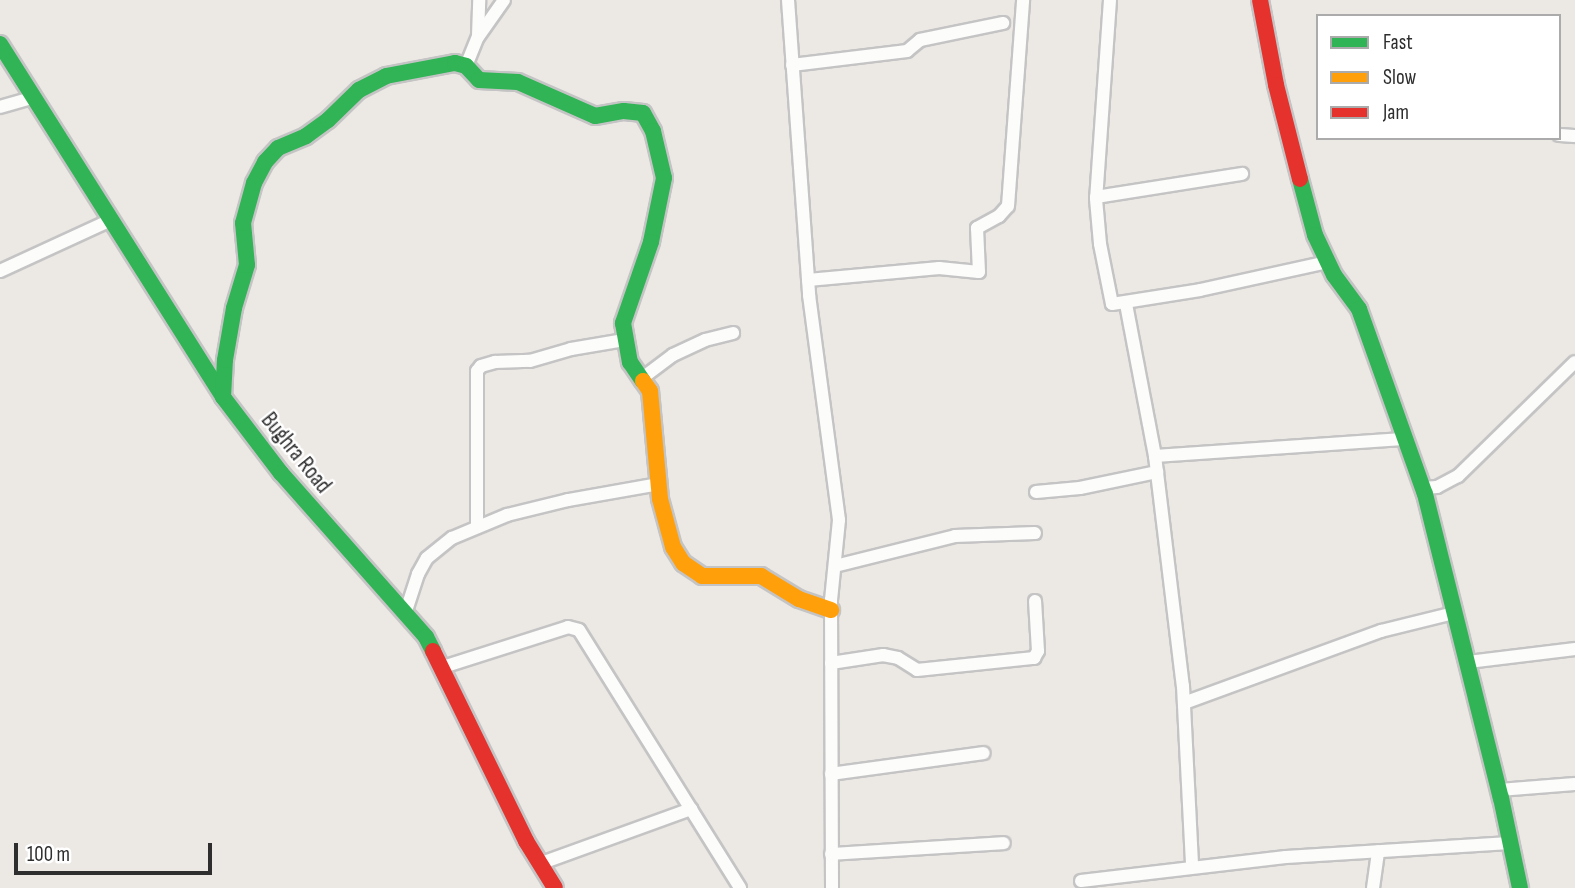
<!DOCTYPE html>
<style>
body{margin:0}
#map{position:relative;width:1575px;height:888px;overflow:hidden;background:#ece8e4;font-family:"Sofia Sans Condensed",sans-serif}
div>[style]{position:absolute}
.roads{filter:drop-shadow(2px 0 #c5c4c5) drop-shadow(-2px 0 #c5c4c5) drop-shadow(0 2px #c5c4c5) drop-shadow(0 -2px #c5c4c5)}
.street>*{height:12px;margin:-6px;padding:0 6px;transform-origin:6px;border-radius:6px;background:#fcfcfb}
.fast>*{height:16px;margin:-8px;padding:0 8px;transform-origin:8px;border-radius:8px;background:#30b455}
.slow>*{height:16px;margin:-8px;padding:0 8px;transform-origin:8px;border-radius:8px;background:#ff9f0a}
.jam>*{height:16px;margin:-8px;padding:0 8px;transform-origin:8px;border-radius:8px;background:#e5322d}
span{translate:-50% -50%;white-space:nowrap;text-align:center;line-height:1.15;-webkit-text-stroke:5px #fff;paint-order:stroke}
.street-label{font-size:23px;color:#2e2e2e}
.legend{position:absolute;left:1316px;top:14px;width:245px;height:126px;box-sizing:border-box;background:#fff;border:2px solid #ababab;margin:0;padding:9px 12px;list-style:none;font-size:21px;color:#2e2e2e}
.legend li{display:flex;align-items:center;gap:14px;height:35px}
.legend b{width:35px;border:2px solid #ababab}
.scale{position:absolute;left:14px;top:843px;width:198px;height:32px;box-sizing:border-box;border:4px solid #2e2e2e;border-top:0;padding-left:9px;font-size:21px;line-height:24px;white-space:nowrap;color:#2e2e2e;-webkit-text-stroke:5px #fff;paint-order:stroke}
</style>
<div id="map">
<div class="roads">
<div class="street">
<i style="left:788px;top:0;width:296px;rotate:85.9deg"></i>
<i style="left:809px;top:295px;width:227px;rotate:82.4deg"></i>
<i style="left:839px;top:520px;width:80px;rotate:95.7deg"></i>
<i style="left:831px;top:600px;width:288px;rotate:89.8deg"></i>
<i style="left:1110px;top:0;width:199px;rotate:94deg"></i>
<i style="left:1096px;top:199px;width:45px;rotate:84.9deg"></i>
<i style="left:1100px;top:244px;width:61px;rotate:78.7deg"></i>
<i style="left:1112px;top:304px;width:89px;rotate:-9deg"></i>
<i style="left:1200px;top:290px;width:130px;rotate:-12.4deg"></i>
<i style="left:478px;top:36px;width:36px;rotate:-88deg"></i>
<i style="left:792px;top:65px;width:116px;rotate:-6.9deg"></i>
<i style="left:907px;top:51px;width:17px;rotate:-40deg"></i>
<i style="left:920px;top:40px;width:85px;rotate:-11.6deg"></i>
<i style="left:466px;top:66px;width:31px;rotate:-68deg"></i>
<i style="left:478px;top:37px;width:45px;rotate:-54.9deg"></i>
<i style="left:0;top:107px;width:35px;rotate:-16deg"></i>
<i style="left:1559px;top:135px;width:16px;rotate:4deg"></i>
<i style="left:1096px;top:197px;width:148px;rotate:-9deg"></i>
<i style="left:0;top:271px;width:122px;rotate:-24.7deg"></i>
<i style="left:808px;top:280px;width:132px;rotate:-5.2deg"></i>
<i style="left:939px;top:268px;width:40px;rotate:5.7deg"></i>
<i style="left:979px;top:272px;width:44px;rotate:-92.6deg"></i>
<i style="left:977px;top:228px;width:25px;rotate:-29deg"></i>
<i style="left:999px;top:216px;width:13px;rotate:-48deg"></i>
<i style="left:1008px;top:206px;width:207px;rotate:-85.8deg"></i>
<i style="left:1126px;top:304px;width:155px;rotate:79.2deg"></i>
<i style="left:1155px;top:456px;width:232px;rotate:83.1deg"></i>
<i style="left:1183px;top:686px;width:180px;rotate:87.1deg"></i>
<i style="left:641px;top:379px;width:40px;rotate:-37deg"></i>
<i style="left:673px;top:355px;width:35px;rotate:-25deg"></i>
<i style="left:705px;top:340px;width:29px;rotate:-14deg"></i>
<i style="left:1155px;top:456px;width:252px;rotate:-3.9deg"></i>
<i style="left:1423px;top:488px;width:14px;rotate:-4deg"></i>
<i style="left:1437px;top:487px;width:24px;rotate:-28deg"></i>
<i style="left:1458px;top:476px;width:163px;rotate:-44.3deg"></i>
<i style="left:1036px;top:492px;width:44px;rotate:-5.2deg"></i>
<i style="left:1080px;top:488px;width:79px;rotate:-11.7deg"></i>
<i style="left:477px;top:527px;width:156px;rotate:-90deg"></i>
<i style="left:477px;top:371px;width:6px;rotate:-51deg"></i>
<i style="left:481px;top:366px;width:15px;rotate:-16deg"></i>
<i style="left:495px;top:362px;width:35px;rotate:-2deg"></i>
<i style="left:530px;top:361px;width:43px;rotate:-16.3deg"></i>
<i style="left:571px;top:349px;width:54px;rotate:-9.6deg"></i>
<i style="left:835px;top:566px;width:124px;rotate:-14deg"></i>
<i style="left:955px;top:536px;width:80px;rotate:-2.1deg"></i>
<i style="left:406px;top:611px;width:39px;rotate:-72deg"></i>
<i style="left:418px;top:574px;width:18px;rotate:-61deg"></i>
<i style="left:427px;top:558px;width:32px;rotate:-39deg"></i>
<i style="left:452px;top:538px;width:60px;rotate:-22.7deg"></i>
<i style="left:507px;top:515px;width:63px;rotate:-13.8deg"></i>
<i style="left:568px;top:500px;width:92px;rotate:-10deg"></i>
<i style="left:1468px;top:662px;width:108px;rotate:-6.9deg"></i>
<i style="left:831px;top:663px;width:53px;rotate:-8.7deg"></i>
<i style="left:883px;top:655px;width:15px;rotate:11deg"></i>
<i style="left:898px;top:658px;width:22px;rotate:32deg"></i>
<i style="left:917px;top:670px;width:118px;rotate:-5.9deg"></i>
<i style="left:1034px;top:658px;width:8px;rotate:-60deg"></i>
<i style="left:1038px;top:651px;width:50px;rotate:-93.4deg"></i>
<i style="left:443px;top:667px;width:131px;rotate:-17.7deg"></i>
<i style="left:568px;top:627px;width:11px;rotate:15deg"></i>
<i style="left:579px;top:630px;width:304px;rotate:58deg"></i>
<i style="left:1184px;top:703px;width:210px;rotate:-20.1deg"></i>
<i style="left:1381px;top:631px;width:75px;rotate:-13.9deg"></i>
<i style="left:831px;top:774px;width:154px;rotate:-7.8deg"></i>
<i style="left:1499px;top:790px;width:76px;rotate:-4.5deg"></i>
<i style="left:831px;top:854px;width:173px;rotate:-3.6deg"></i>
<i style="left:539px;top:864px;width:162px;rotate:-19.9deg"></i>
<i style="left:1081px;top:881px;width:206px;rotate:-6.7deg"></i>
<i style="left:1286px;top:857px;width:224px;rotate:-3.6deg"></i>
<i style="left:1373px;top:888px;width:37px;rotate:-82deg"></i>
</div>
<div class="fast">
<i style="left:0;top:44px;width:418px;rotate:57.7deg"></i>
<i style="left:223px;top:397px;width:96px;rotate:52.7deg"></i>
<i style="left:281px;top:473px;width:219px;rotate:48.5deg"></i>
<i style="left:426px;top:637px;width:16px;rotate:63deg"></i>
<i style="left:1300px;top:179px;width:58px;rotate:75deg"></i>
<i style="left:1315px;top:235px;width:44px;rotate:64.6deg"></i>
<i style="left:1334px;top:275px;width:42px;rotate:53.7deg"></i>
<i style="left:1359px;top:309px;width:196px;rotate:70.4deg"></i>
<i style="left:1425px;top:494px;width:313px;rotate:76deg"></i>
<i style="left:1501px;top:798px;width:92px;rotate:78.1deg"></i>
<i style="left:223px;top:397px;width:37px;rotate:-87deg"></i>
<i style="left:225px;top:360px;width:53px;rotate:-80.2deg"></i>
<i style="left:234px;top:308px;width:45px;rotate:-73.2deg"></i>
<i style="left:247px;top:265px;width:42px;rotate:-95.4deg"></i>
<i style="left:243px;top:223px;width:41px;rotate:-74.6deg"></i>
<i style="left:254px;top:183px;width:24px;rotate:-62deg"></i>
<i style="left:265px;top:162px;width:19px;rotate:-47deg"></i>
<i style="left:278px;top:148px;width:30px;rotate:-23deg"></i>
<i style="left:306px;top:136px;width:27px;rotate:-36deg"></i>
<i style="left:328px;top:120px;width:43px;rotate:-44.1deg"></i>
<i style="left:359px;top:90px;width:30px;rotate:-27deg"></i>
<i style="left:386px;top:76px;width:70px;rotate:-10.7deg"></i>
<i style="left:455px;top:63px;width:11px;rotate:15deg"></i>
<i style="left:466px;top:66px;width:19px;rotate:47deg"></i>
<i style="left:479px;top:80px;width:39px;rotate:3deg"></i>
<i style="left:518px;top:82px;width:84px;rotate:23.8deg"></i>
<i style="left:595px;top:116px;width:29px;rotate:-10deg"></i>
<i style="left:624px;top:111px;width:19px;rotate:6deg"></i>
<i style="left:643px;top:113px;width:21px;rotate:61deg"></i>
<i style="left:653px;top:131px;width:48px;rotate:76.8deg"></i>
<i style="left:664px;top:178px;width:65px;rotate:101.5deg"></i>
<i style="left:651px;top:242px;width:86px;rotate:109.1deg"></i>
<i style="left:623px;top:323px;width:40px;rotate:80deg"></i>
<i style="left:630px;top:362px;width:23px;rotate:56deg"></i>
</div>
<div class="slow">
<i style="left:643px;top:381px;width:12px;rotate:55deg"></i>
<i style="left:650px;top:391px;width:108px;rotate:84.7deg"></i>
<i style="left:660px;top:499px;width:50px;rotate:74.8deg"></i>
<i style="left:673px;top:547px;width:19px;rotate:58deg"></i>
<i style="left:683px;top:563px;width:23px;rotate:34deg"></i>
<i style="left:702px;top:576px;width:59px"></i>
<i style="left:761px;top:576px;width:44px;rotate:31.2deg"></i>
<i style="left:799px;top:599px;width:34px;rotate:19deg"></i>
</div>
<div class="jam">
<i style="left:1260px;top:0;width:86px;rotate:79.3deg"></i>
<i style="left:1276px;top:85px;width:97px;rotate:75.7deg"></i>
<i style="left:433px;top:651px;width:212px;rotate:63.9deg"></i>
<i style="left:526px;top:841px;width:55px;rotate:58.3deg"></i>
</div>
</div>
<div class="street-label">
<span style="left:296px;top:453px;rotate:51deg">Bughra Road</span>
</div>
<ul class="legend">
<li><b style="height:9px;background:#30b455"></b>Fast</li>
<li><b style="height:9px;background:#ff9f0a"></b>Slow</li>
<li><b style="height:9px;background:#e5322d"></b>Jam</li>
</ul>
<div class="scale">100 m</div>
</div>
